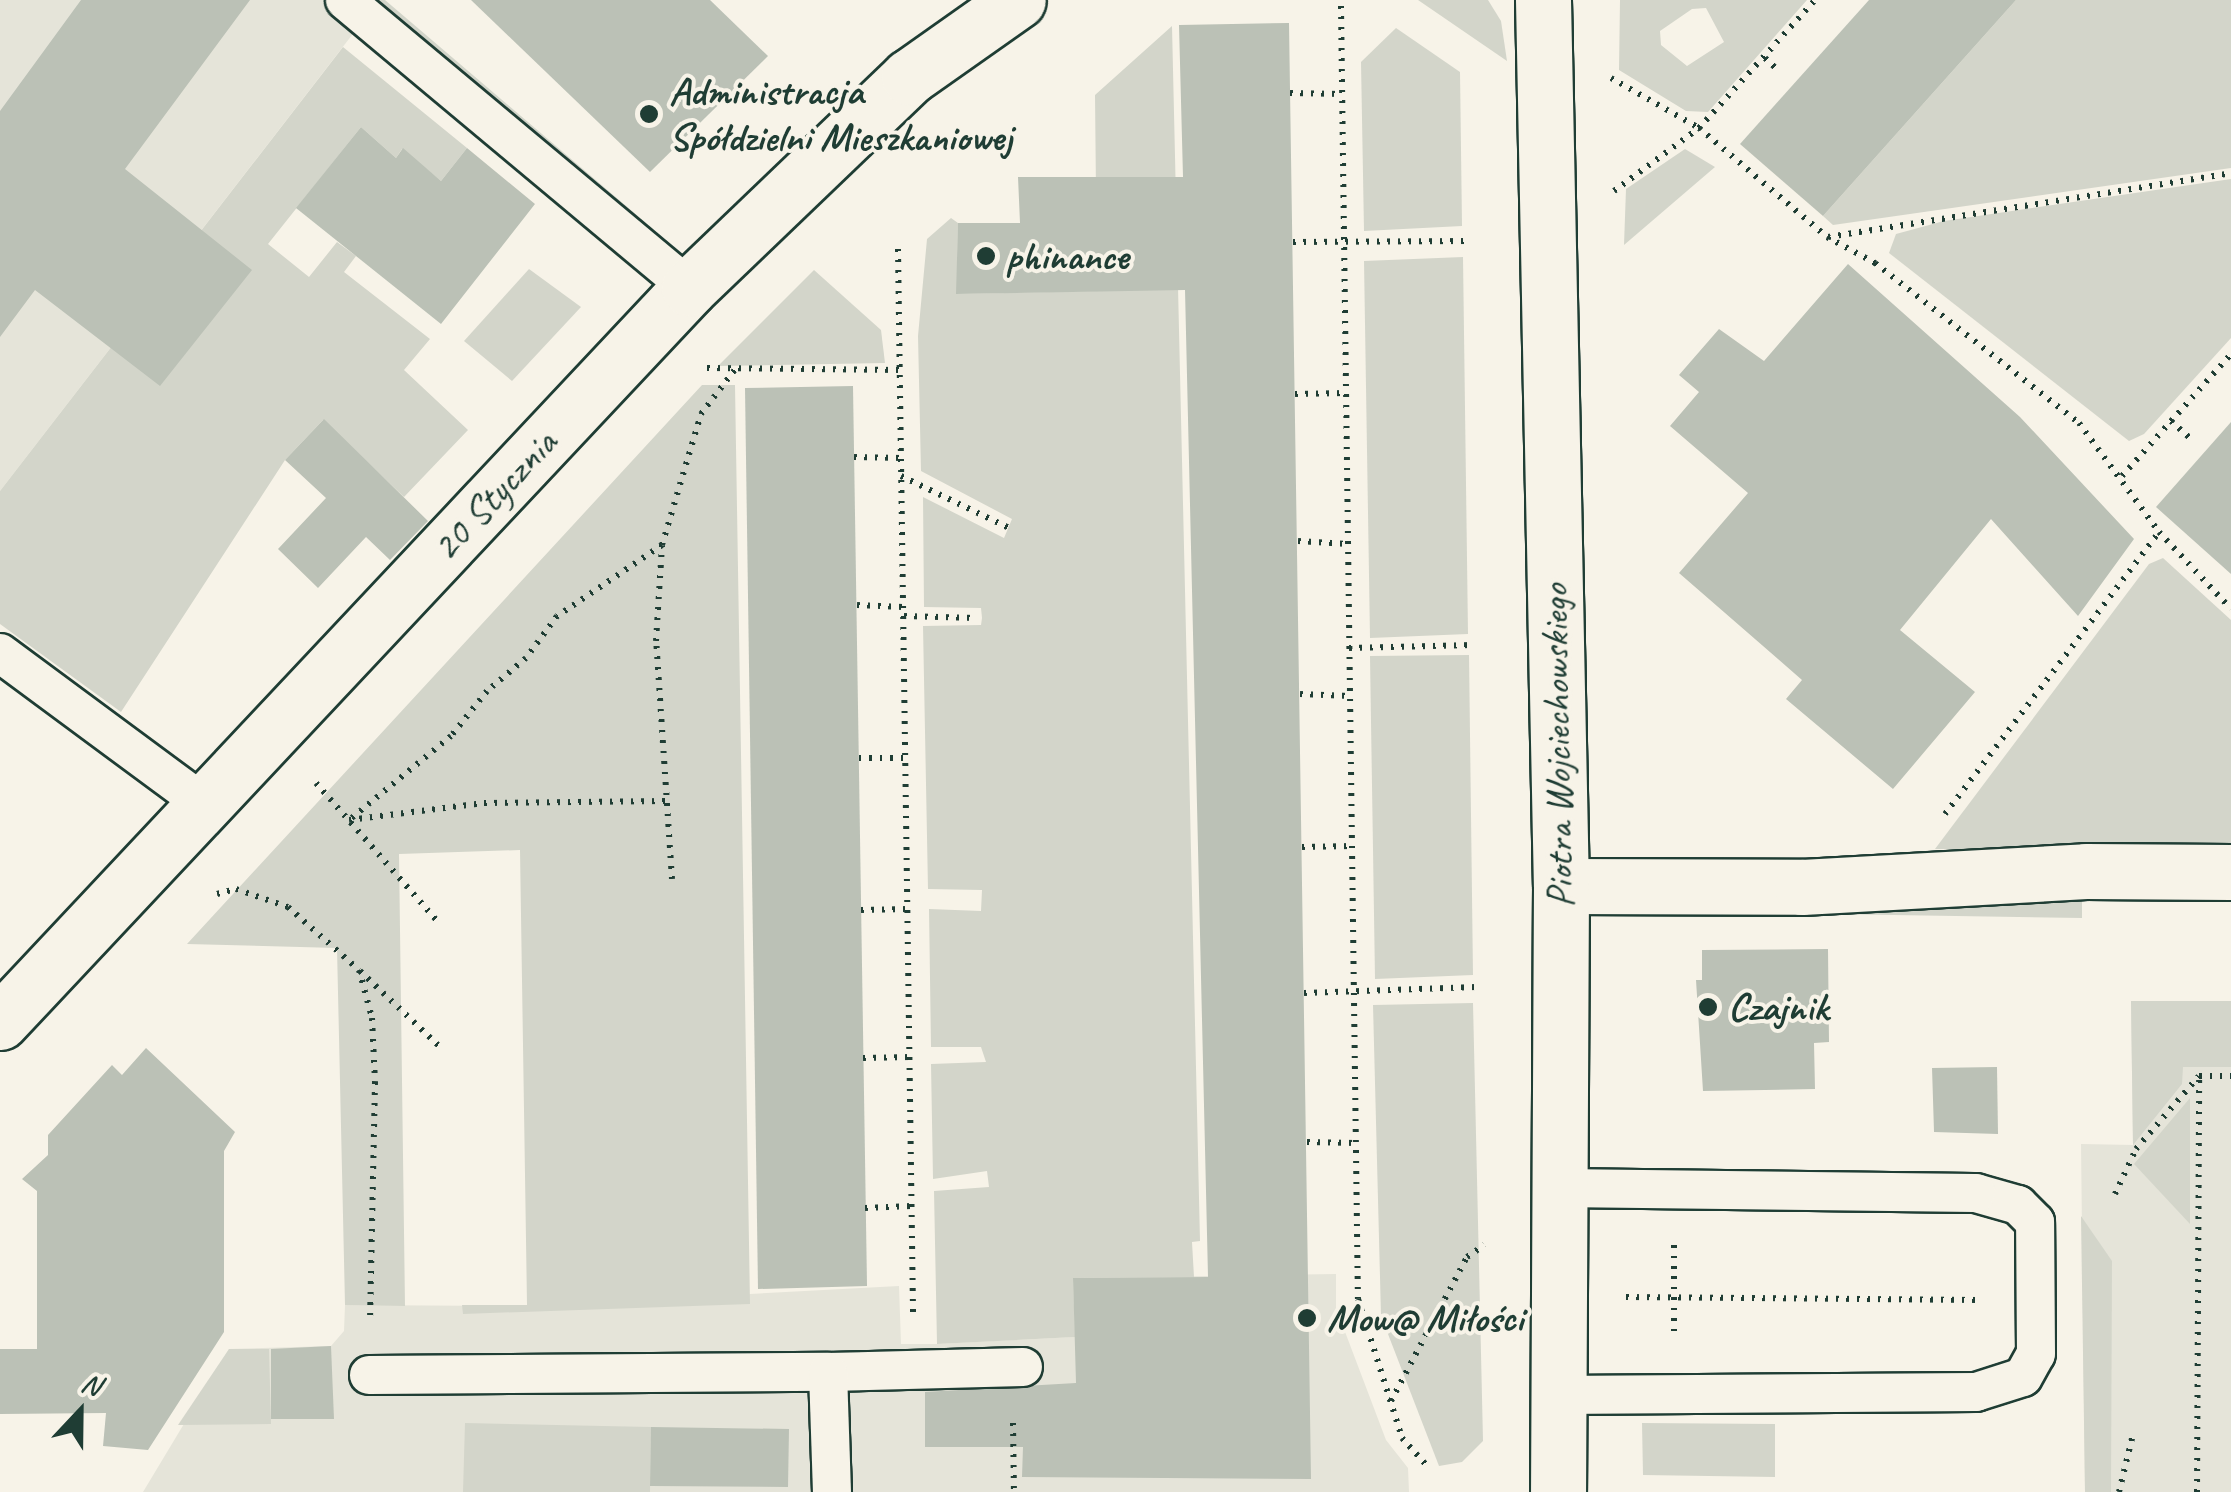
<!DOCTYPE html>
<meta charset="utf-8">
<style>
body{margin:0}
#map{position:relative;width:2231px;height:1492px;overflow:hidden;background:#f7f3e8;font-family:Caveat,sans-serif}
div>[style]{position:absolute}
.built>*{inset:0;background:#e5e4d9}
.green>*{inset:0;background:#d3d5ca}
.building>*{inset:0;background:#bbc1b6}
.path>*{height:6px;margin-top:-3px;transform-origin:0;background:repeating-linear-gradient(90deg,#1f3d34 0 2.5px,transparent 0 10.5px)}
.roads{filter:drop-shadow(2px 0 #1f3d34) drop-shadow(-2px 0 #1f3d34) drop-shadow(0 2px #1f3d34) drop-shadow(0 -2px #1f3d34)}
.service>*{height:38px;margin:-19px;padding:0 19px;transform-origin:19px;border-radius:19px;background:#f7f3e8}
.pedestrian>*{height:55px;margin:-27.5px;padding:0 27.5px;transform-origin:27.5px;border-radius:27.5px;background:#f7f3e8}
.minor>*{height:55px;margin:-27.5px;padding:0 27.5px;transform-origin:27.5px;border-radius:27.5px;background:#f7f3e8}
.tertiary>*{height:55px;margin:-27.5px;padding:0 27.5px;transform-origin:27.5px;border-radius:27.5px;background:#f7f3e8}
.dots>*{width:28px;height:28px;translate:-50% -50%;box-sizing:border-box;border:5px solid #f7f3e8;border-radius:50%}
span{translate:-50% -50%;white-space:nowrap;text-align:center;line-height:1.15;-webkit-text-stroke:8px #f7f3e8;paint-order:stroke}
.poi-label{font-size:40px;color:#1f3d34;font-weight:700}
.left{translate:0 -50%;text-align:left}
.street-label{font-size:40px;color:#1f3d34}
.north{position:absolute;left:30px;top:1362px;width:100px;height:100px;-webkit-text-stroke:8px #f7f3e8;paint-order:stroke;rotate:22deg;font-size:28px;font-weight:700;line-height:40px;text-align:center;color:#1f3d34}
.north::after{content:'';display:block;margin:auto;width:35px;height:45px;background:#1f3d34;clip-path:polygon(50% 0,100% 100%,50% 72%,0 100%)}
</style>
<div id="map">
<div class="built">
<i style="clip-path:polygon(0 0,379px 0,0 491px)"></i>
<i style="clip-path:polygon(2131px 1001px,2231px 1001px,2231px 1492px,2085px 1492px,2081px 1144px,2133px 1145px)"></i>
<i style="clip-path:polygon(1336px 1274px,1336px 1308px,1386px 1440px,1408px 1468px,1409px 1492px,143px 1492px,229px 1349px,331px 1346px,344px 1331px,345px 1305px,527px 1306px,899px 1286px,901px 1344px,937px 1344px,1074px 1337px,1073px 1278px)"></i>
</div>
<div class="green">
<i style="clip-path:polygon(365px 0,385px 0,653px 229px,644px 230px)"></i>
<i style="clip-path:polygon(1418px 0,1488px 0,1501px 21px,1507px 61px)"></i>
<i style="clip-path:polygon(evenodd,1620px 0,1807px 0,1708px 112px,1686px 111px,1619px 70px,1620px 0,1706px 8px,1724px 42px,1687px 66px,1661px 45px,1660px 31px,1692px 9px,1706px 8px)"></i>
<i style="clip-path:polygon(2016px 0,2231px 0,2231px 168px,1833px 225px,1823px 216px)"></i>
<i style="clip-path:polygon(1172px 26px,1200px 1241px,1192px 1242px,1194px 1277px,1073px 1278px,1075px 1337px,937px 1344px,934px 1191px,989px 1187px,987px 1171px,933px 1179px,931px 1064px,986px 1062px,981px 1047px,931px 1047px,929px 909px,981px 911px,982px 890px,928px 889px,923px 626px,981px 625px,982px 618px,981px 608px,924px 607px,923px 497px,1004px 538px,1012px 519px,921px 471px,918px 336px,927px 239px,951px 218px,958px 223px,957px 294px,1097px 291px,1095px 95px)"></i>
<i style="clip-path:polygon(1396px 28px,1460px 72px,1462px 226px,1364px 231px,1361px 62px)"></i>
<i style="clip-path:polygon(343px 47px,467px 148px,441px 181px,402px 149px,396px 158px,361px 127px,268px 244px,309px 277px,337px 242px,356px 256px,344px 272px,430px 339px,404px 370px,468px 430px,404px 497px,323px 420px,285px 460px,121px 712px,0 624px,0 491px)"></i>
<i style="clip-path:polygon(1685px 149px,1715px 167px,1624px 245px,1626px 189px)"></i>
<i style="clip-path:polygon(2231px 179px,2231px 338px,2144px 434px,2129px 441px,1889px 253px,1896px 234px,1944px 221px)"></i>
<i style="clip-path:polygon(1463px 257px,1468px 634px,1370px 638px,1364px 261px)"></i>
<i style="clip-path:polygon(529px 269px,581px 307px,512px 381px,464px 341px)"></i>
<i style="clip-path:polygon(814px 270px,881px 330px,885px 363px,718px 366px)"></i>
<i style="clip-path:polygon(702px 385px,735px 385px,750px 1304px,463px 1314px,462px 1305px,527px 1305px,520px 850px,399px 854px,405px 1306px,345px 1305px,337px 948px,187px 944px)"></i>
<i style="clip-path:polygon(2163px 558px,2231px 620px,2231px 849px,1935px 849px,2149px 564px)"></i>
<i style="clip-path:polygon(1469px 655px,1473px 975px,1375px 979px,1370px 656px)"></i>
<i style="clip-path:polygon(2132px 892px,2132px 900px,2082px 900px,2082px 918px,1830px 914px,1841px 904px)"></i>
<i style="clip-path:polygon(2131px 1001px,2231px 1001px,2231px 1067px,2183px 1067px,2182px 1084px,2133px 1145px)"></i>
<i style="clip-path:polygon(1473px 1003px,1483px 1441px,1462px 1462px,1439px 1466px,1381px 1316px,1373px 1005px)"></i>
<i style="clip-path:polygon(2190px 1098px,2190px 1224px,2134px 1164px)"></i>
<i style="clip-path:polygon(2081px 1216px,2112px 1261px,2111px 1492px,2085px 1492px)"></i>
<i style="clip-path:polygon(229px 1349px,269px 1349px,271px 1424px,178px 1425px)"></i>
<i style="clip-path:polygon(465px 1423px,651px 1427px,650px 1492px,463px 1492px)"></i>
<i style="clip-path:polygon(1642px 1423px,1775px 1424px,1775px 1477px,1643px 1475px)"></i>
</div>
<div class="building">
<i style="clip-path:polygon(81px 0,250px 0,125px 169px,252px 270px,160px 386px,35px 290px,0 337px,0 111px)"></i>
<i style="clip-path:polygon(471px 0,710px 0,768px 56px,650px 172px)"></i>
<i style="clip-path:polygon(1869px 0,2016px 0,1823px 216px,1740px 144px)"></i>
<i style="clip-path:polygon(1289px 23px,1311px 1479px,1022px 1477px,1023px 1447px,925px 1447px,925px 1392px,1076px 1383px,1073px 1278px,1208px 1277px,1185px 290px,956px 294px,958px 223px,1020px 223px,1018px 177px,1183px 177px,1179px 25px)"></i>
<i style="clip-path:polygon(361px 127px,396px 158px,403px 148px,441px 181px,467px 148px,535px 204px,441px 324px,296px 208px)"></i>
<i style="clip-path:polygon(1848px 264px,2020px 417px,2134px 539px,2078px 616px,1991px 519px,1900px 630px,1975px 692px,1893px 789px,1786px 699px,1802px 680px,1679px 573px,1748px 493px,1670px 426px,1699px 392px,1679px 375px,1719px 329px,1764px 361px)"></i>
<i style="clip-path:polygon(853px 386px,867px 1286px,758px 1289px,745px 388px)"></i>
<i style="clip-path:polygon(324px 419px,428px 521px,390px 560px,366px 537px,318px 588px,278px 549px,326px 498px,285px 460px)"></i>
<i style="clip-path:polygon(2231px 422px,2231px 574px,2156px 507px)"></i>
<i style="clip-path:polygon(1828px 949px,1829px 1042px,1814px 1043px,1815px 1089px,1703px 1091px,1696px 980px,1702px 980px,1702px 950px)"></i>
<i style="clip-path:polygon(146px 1048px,235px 1132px,224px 1151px,224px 1332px,148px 1450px,103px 1446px,106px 1413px,0 1414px,0 1349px,37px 1349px,37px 1191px,22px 1179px,48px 1155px,48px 1135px,112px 1065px,122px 1075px)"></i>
<i style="clip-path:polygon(1997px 1067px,1998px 1134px,1934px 1132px,1932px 1068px)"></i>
<i style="clip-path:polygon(331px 1346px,334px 1419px,271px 1419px,271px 1349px)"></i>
<i style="clip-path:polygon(651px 1427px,789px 1429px,788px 1487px,650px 1486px)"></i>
</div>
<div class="path">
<i style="left:1341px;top:6px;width:1293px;rotate:89.25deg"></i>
<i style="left:1358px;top:1299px;width:146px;rotate:72.4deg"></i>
<i style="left:1402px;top:1438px;width:39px;rotate:48deg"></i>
<i style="left:1765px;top:58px;width:18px;rotate:43deg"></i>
<i style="left:1611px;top:78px;width:101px;rotate:29.6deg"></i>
<i style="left:1699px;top:128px;width:168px;rotate:40.4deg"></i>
<i style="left:1827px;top:237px;width:55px;rotate:28.4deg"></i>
<i style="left:1875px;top:263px;width:259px;rotate:38.1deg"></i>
<i style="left:2079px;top:423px;width:135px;rotate:53.7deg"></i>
<i style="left:2159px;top:532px;width:105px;rotate:46.9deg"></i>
<i style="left:1290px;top:93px;width:52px;rotate:1.1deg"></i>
<i style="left:1614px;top:191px;width:106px;rotate:-36.5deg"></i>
<i style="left:1699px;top:128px;width:173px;rotate:-47.8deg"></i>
<i style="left:1828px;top:237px;width:408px;rotate:-9deg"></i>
<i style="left:1293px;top:242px;width:176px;rotate:-0.3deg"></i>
<i style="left:898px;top:249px;width:1064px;rotate:89.19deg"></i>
<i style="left:707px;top:368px;width:193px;rotate:0.6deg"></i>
<i style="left:1295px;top:394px;width:51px;rotate:-1.1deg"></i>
<i style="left:2171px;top:421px;width:25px;rotate:42deg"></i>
<i style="left:854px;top:457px;width:48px;rotate:1.2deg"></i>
<i style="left:901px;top:476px;width:120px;rotate:25.7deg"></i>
<i style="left:2122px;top:476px;width:164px;rotate:-48.2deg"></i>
<i style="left:1298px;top:541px;width:50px;rotate:3.4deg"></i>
<i style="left:662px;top:545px;width:127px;rotate:145.9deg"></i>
<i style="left:557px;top:616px;width:52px;rotate:126.4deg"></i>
<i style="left:526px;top:658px;width:51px;rotate:139.8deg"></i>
<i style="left:487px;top:691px;width:58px;rotate:128.7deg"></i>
<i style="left:451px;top:736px;width:132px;rotate:140.5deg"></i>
<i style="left:349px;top:820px;width:136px;rotate:-7.2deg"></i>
<i style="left:484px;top:803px;width:182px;rotate:-0.6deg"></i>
<i style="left:857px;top:605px;width:46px;rotate:2.5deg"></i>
<i style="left:904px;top:616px;width:72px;rotate:1.6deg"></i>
<i style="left:1349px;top:648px;width:124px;rotate:-1.4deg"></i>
<i style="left:1300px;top:694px;width:50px;rotate:2.3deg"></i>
<i style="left:859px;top:758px;width:47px"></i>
<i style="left:316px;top:783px;width:185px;rotate:48.7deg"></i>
<i style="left:1945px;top:814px;width:354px;rotate:-52.8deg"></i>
<i style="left:1302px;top:847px;width:50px;rotate:-1.1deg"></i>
<i style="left:672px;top:879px;width:239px;rotate:-93.8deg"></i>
<i style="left:656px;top:641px;width:96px;rotate:-86.4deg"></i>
<i style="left:662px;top:545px;width:137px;rotate:-73.4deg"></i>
<i style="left:701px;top:414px;width:58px;rotate:-52.7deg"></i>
<i style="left:217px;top:894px;width:20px;rotate:-15deg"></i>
<i style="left:236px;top:889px;width:55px;rotate:19.1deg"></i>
<i style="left:288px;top:907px;width:95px;rotate:41.6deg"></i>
<i style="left:359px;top:970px;width:50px;rotate:74.8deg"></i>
<i style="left:372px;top:1018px;width:64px;rotate:87.3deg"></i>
<i style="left:375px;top:1082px;width:234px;rotate:91.2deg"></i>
<i style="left:861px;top:910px;width:47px;rotate:-1.2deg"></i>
<i style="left:360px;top:971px;width:108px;rotate:43.5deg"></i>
<i style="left:1304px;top:993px;width:172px;rotate:-2deg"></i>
<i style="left:863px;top:1058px;width:47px;rotate:-1.2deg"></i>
<i style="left:1307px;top:1142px;width:49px;rotate:1.2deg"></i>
<i style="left:2115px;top:1194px;width:50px;rotate:-65deg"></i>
<i style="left:2136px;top:1149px;width:96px;rotate:-49.2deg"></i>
<i style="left:2199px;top:1076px;width:32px"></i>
<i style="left:865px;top:1208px;width:46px;rotate:-2.5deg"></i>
<i style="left:1674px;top:1245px;width:93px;rotate:90deg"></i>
<i style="left:1626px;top:1297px;width:352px;rotate:0.5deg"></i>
<i style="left:1391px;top:1401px;width:163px;rotate:-62.2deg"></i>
<i style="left:1467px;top:1257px;width:21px;rotate:-35deg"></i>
<i style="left:1013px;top:1423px;width:69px;rotate:89.2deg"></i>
<i style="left:2119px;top:1492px;width:60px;rotate:-76.4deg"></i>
<i style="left:2197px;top:1492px;width:416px;rotate:-89.7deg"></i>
</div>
<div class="roads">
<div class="service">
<i style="left:345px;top:0;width:449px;rotate:39.9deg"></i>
<i style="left:0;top:653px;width:254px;rotate:36.5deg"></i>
<i style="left:828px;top:1372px;width:195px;rotate:-1.5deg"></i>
<i style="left:369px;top:1375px;width:459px;rotate:-0.4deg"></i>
<i style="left:828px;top:1372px;width:120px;rotate:88.1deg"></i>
<i style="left:1557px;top:1395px;width:419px;rotate:-0.4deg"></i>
<i style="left:1976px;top:1392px;width:49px;rotate:-17.7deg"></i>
<i style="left:2023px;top:1377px;width:26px;rotate:-61deg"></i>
<i style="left:2036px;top:1354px;width:132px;rotate:-90.4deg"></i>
<i style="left:2035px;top:1222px;width:24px;rotate:-135deg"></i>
<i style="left:2018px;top:1205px;width:44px;rotate:-164.1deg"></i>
<i style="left:1976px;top:1193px;width:418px;rotate:-179.3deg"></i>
</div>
<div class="pedestrian">
<i style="left:1561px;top:886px;width:241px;rotate:0.2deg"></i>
<i style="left:1802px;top:887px;width:284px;rotate:-3.2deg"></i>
<i style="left:2086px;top:871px;width:145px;rotate:0.4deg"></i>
</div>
<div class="minor">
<i style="left:0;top:1022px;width:1007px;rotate:-46.81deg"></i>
<i style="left:689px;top:288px;width:305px;rotate:-43.8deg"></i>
<i style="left:909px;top:77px;width:133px;rotate:-35.2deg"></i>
</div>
<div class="tertiary">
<i style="left:1543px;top:0;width:886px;rotate:88.84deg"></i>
<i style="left:1561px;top:886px;width:606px;rotate:90.28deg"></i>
</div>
</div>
<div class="dots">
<i style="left:649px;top:114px;background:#1f3d34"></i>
<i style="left:986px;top:256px;background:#1f3d34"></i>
<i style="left:1708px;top:1007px;background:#1f3d34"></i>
<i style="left:1307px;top:1318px;background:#1f3d34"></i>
</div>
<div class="poi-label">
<span class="left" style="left:669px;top:114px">Administracja<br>Spółdzielni Mieszkaniowej</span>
<span class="left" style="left:1006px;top:256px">phinance</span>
<span class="left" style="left:1728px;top:1007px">Czajnik</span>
<span class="left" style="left:1327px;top:1318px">Mow@ Miłości</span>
</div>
<div class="street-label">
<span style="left:494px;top:495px;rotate:-47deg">20 Stycznia</span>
<span style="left:1557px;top:746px;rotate:-91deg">Piotra Wojciechowskiego</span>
</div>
<div class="north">N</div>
</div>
